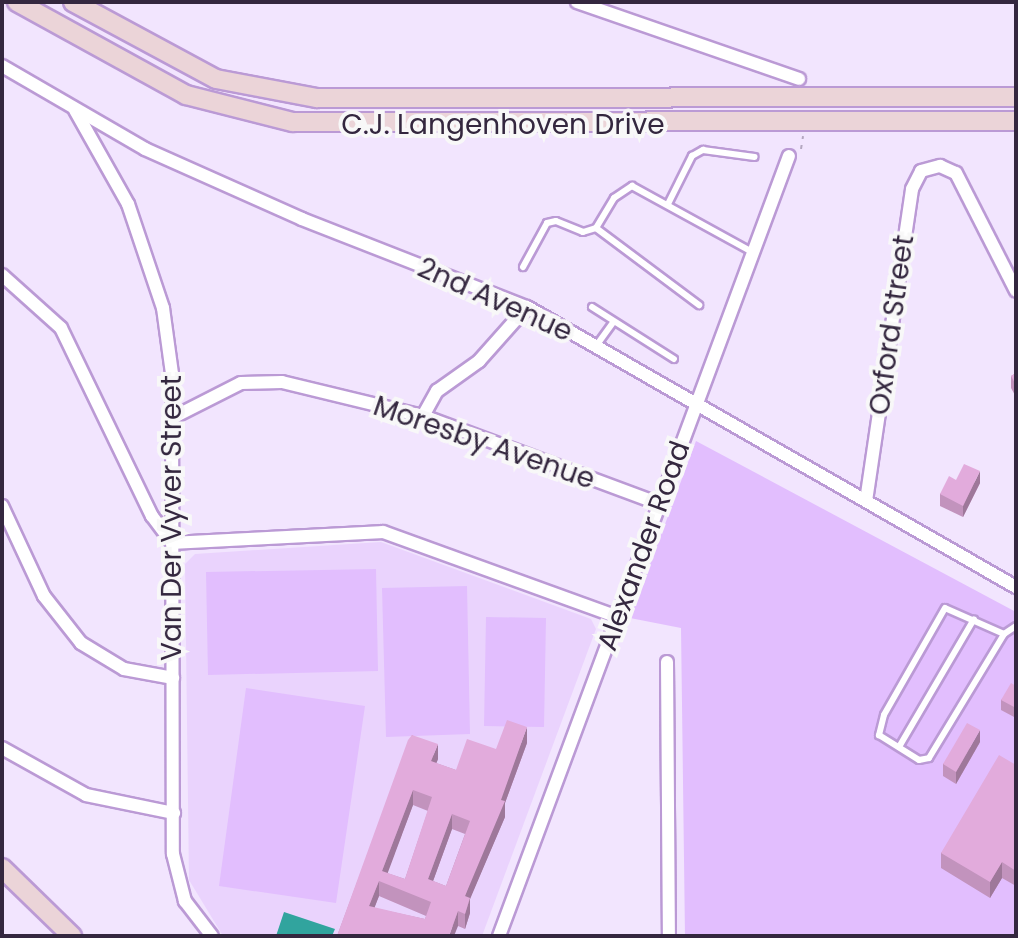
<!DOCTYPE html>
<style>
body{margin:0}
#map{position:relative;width:1018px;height:938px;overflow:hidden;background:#f2e5fe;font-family:Poppins,sans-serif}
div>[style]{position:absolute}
.built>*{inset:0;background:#ead3fd}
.green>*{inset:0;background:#e2befe}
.water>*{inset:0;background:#31a49e}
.path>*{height:2px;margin-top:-1px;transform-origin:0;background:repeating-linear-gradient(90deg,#b4a7c0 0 4px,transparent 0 10px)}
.roads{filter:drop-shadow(2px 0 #bb9ad5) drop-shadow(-2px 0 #bb9ad5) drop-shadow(0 2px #bb9ad5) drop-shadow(0 -2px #bb9ad5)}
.lane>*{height:6px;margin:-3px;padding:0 3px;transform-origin:3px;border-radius:3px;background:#fff}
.street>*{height:12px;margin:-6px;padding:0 6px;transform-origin:6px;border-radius:6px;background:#fff}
.secondary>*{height:18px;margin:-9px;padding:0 9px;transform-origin:9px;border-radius:9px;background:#ebd4d8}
.wall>*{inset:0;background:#c293bd}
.shaded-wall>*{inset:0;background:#9e789a}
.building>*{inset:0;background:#e2abdc}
span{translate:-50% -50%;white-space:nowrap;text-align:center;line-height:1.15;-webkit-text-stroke:8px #f8f8f8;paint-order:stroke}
.street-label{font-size:28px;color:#34273f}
.frame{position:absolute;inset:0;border:4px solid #34273f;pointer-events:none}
</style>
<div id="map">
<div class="built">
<i style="clip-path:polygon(381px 542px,591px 619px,596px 629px,482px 936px,223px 936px,189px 880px,185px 564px,195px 554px)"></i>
</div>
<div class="green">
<i style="clip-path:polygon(696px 441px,1016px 612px,1016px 936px,685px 936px,681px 628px,630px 618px)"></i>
<i style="clip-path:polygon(376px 569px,378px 671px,208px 675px,206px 572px)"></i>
<i style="clip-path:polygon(467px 586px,470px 734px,386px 737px,382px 588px)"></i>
<i style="clip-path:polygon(486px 617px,546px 618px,544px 727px,484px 726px)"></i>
<i style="clip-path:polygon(246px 688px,365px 706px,336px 903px,219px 886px)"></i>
</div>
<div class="water">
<i style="clip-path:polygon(284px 912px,335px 929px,332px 936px,276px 936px)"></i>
</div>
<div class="path">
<i style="left:801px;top:149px;width:13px;rotate:-81deg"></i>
</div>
<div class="roads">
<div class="lane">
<i style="left:668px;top:204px;width:54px;rotate:-63.4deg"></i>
<i style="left:692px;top:156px;width:13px;rotate:-29deg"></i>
<i style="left:703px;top:150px;width:52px;rotate:7.7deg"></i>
<i style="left:596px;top:228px;width:129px;rotate:36.8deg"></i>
<i style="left:523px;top:267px;width:50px;rotate:-61.4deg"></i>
<i style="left:547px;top:223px;width:9px;rotate:-13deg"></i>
<i style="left:556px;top:221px;width:29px;rotate:22deg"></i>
<i style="left:583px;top:232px;width:14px;rotate:-17deg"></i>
<i style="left:596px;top:228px;width:35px;rotate:-59deg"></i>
<i style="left:614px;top:198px;width:22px;rotate:-34deg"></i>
<i style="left:632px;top:186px;width:139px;rotate:28.8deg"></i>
<i style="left:592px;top:307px;width:97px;rotate:32.4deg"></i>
<i style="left:596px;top:346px;width:29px;rotate:-54deg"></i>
<i style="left:1004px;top:634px;width:64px;rotate:-156.2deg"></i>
<i style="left:945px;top:608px;width:123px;rotate:119.7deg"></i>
<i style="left:884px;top:715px;width:21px;rotate:104deg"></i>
<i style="left:879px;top:735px;width:47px;rotate:32deg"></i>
<i style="left:919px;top:760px;width:10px;rotate:-11deg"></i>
<i style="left:929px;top:758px;width:145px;rotate:-58.8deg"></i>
<i style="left:1004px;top:634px;width:14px;rotate:-34deg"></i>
<i style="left:899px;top:747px;width:148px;rotate:-59.6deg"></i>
</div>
<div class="street">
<i style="left:577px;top:2px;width:235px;rotate:19.1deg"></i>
<i style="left:2px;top:66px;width:165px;rotate:30.1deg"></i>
<i style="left:145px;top:149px;width:172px;rotate:24deg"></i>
<i style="left:302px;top:219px;width:242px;rotate:21.4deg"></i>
<i style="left:527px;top:307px;width:563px;rotate:29.8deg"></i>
<i style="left:75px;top:110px;width:108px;rotate:60.6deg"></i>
<i style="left:128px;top:204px;width:110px;rotate:71.4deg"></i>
<i style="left:163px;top:308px;width:67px;rotate:82.2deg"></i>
<i style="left:172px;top:374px;width:480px;rotate:89.9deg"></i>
<i style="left:173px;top:854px;width:49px;rotate:75.7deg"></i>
<i style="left:185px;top:901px;width:44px;rotate:52.4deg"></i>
<i style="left:2px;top:275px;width:79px;rotate:41.9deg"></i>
<i style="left:61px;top:328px;width:209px;rotate:64.2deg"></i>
<i style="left:152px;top:516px;width:34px;rotate:53deg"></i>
<i style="left:172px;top:543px;width:211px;rotate:-3deg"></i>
<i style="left:383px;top:532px;width:250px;rotate:19.9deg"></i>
<i style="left:423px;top:416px;width:29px;rotate:-61deg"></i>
<i style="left:437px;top:391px;width:52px;rotate:-35.5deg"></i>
<i style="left:479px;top:361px;width:72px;rotate:-48.4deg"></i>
<i style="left:172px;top:418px;width:77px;rotate:-26.9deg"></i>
<i style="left:241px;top:383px;width:41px;rotate:-1.4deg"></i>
<i style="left:282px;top:382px;width:145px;rotate:13.6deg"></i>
<i style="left:423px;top:416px;width:252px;rotate:20.4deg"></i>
<i style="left:866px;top:501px;width:315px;rotate:-81.6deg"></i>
<i style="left:912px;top:189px;width:20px;rotate:-63deg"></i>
<i style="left:921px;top:171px;width:20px;rotate:-15deg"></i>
<i style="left:940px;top:166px;width:17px;rotate:24deg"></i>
<i style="left:956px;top:173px;width:132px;rotate:63deg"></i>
<i style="left:2px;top:506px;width:99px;rotate:65deg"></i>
<i style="left:44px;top:596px;width:60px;rotate:51.8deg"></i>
<i style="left:81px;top:643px;width:50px;rotate:31.2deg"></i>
<i style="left:124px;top:669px;width:50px;rotate:10.4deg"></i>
<i style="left:667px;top:662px;width:274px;rotate:89.6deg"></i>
<i style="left:2px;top:748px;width:96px;rotate:29.2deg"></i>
<i style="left:86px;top:795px;width:90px;rotate:11.6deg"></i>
<i style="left:499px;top:936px;width:832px;rotate:-69.61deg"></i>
</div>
<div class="secondary">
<i style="left:17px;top:2px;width:193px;rotate:28.8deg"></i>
<i style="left:186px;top:95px;width:110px;rotate:14.2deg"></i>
<i style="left:293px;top:122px;width:723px;rotate:-0.08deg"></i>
<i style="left:73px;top:2px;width:162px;rotate:28.3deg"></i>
<i style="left:216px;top:79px;width:103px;rotate:10.7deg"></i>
<i style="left:317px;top:98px;width:699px;rotate:-0.08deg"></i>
<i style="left:2px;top:868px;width:98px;rotate:44.2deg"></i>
</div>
</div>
<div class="wall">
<i style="clip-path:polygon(1016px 373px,1016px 397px,1011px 388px,1011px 376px)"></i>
<i style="clip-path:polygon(956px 480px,980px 483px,963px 517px,940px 506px,940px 494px)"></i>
<i style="clip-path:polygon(1016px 686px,1016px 718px,1001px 710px,1001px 700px)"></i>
<i style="clip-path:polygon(evenodd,412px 735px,438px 759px,436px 763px,456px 770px,496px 749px,527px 743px,505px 803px,505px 817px,470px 898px,470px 913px,465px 929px,458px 926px,337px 936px,412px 735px,413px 805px,428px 811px,405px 879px,387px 873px,413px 805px,412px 735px,452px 829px,465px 834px,446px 886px,433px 881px,452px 829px,412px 735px,379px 896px,426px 916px,425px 919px,374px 908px,379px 896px)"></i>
<i style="clip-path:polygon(980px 742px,956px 784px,943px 776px,943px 764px)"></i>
<i style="clip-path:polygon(1016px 765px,1016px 886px,1002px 878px,990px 898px,941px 868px,941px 853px)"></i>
</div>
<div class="shaded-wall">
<i style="clip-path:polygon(980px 471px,980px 483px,963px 517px,963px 506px)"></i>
<i style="clip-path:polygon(527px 727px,527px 743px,505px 803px,505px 817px,465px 911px,465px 896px)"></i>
<i style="clip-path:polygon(980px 730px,980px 742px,956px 784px,956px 772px)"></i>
<i style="clip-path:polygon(438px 744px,438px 759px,431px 777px,431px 761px)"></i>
<i style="clip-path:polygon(413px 790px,413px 805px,384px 883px,382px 871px)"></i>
<i style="clip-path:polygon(452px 814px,452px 829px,428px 895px,428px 879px)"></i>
<i style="clip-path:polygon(1002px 862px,1002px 878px,990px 898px,990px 882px)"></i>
<i style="clip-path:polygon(379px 881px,379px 896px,369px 922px,369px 906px)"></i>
<i style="clip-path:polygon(470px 898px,470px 913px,465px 929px,465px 914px)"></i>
<i style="clip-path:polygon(458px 911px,458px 926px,454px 936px,449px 936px)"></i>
</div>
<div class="building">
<i style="clip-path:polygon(1016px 373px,1016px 385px,1011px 376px)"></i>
<i style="clip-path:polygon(964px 464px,980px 471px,963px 506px,940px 494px,949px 476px,956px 480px)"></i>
<i style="clip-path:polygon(1011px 683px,1016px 686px,1016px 708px,1001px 700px)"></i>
<i style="clip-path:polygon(evenodd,507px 720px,527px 727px,501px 800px,505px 801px,465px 896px,470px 898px,465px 914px,458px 911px,449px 936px,337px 936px,408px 740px,412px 735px,438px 744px,431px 761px,456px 770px,467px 739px,496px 749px,507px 720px,413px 790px,432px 797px,405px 879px,382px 871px,413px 790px,507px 720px,452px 814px,470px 821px,446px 886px,428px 879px,452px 814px,507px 720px,379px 881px,431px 902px,425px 919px,369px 906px,379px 881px)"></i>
<i style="clip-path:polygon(967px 723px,980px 730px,956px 772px,943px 764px)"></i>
<i style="clip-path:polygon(999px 755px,1016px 765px,1016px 871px,1002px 862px,990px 882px,941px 853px)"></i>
</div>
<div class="street-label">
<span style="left:503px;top:125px">C.J. Langenhoven Drive</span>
<span style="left:495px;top:300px;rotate:24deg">2nd Avenue</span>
<span style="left:892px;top:325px;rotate:-82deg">Oxford Street</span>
<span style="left:484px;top:443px;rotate:19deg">Moresby Avenue</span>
<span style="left:172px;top:518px;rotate:-90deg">Van Der Vyver Street</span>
<span style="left:644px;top:546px;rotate:-70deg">Alexander Road</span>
</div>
<div class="frame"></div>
</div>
